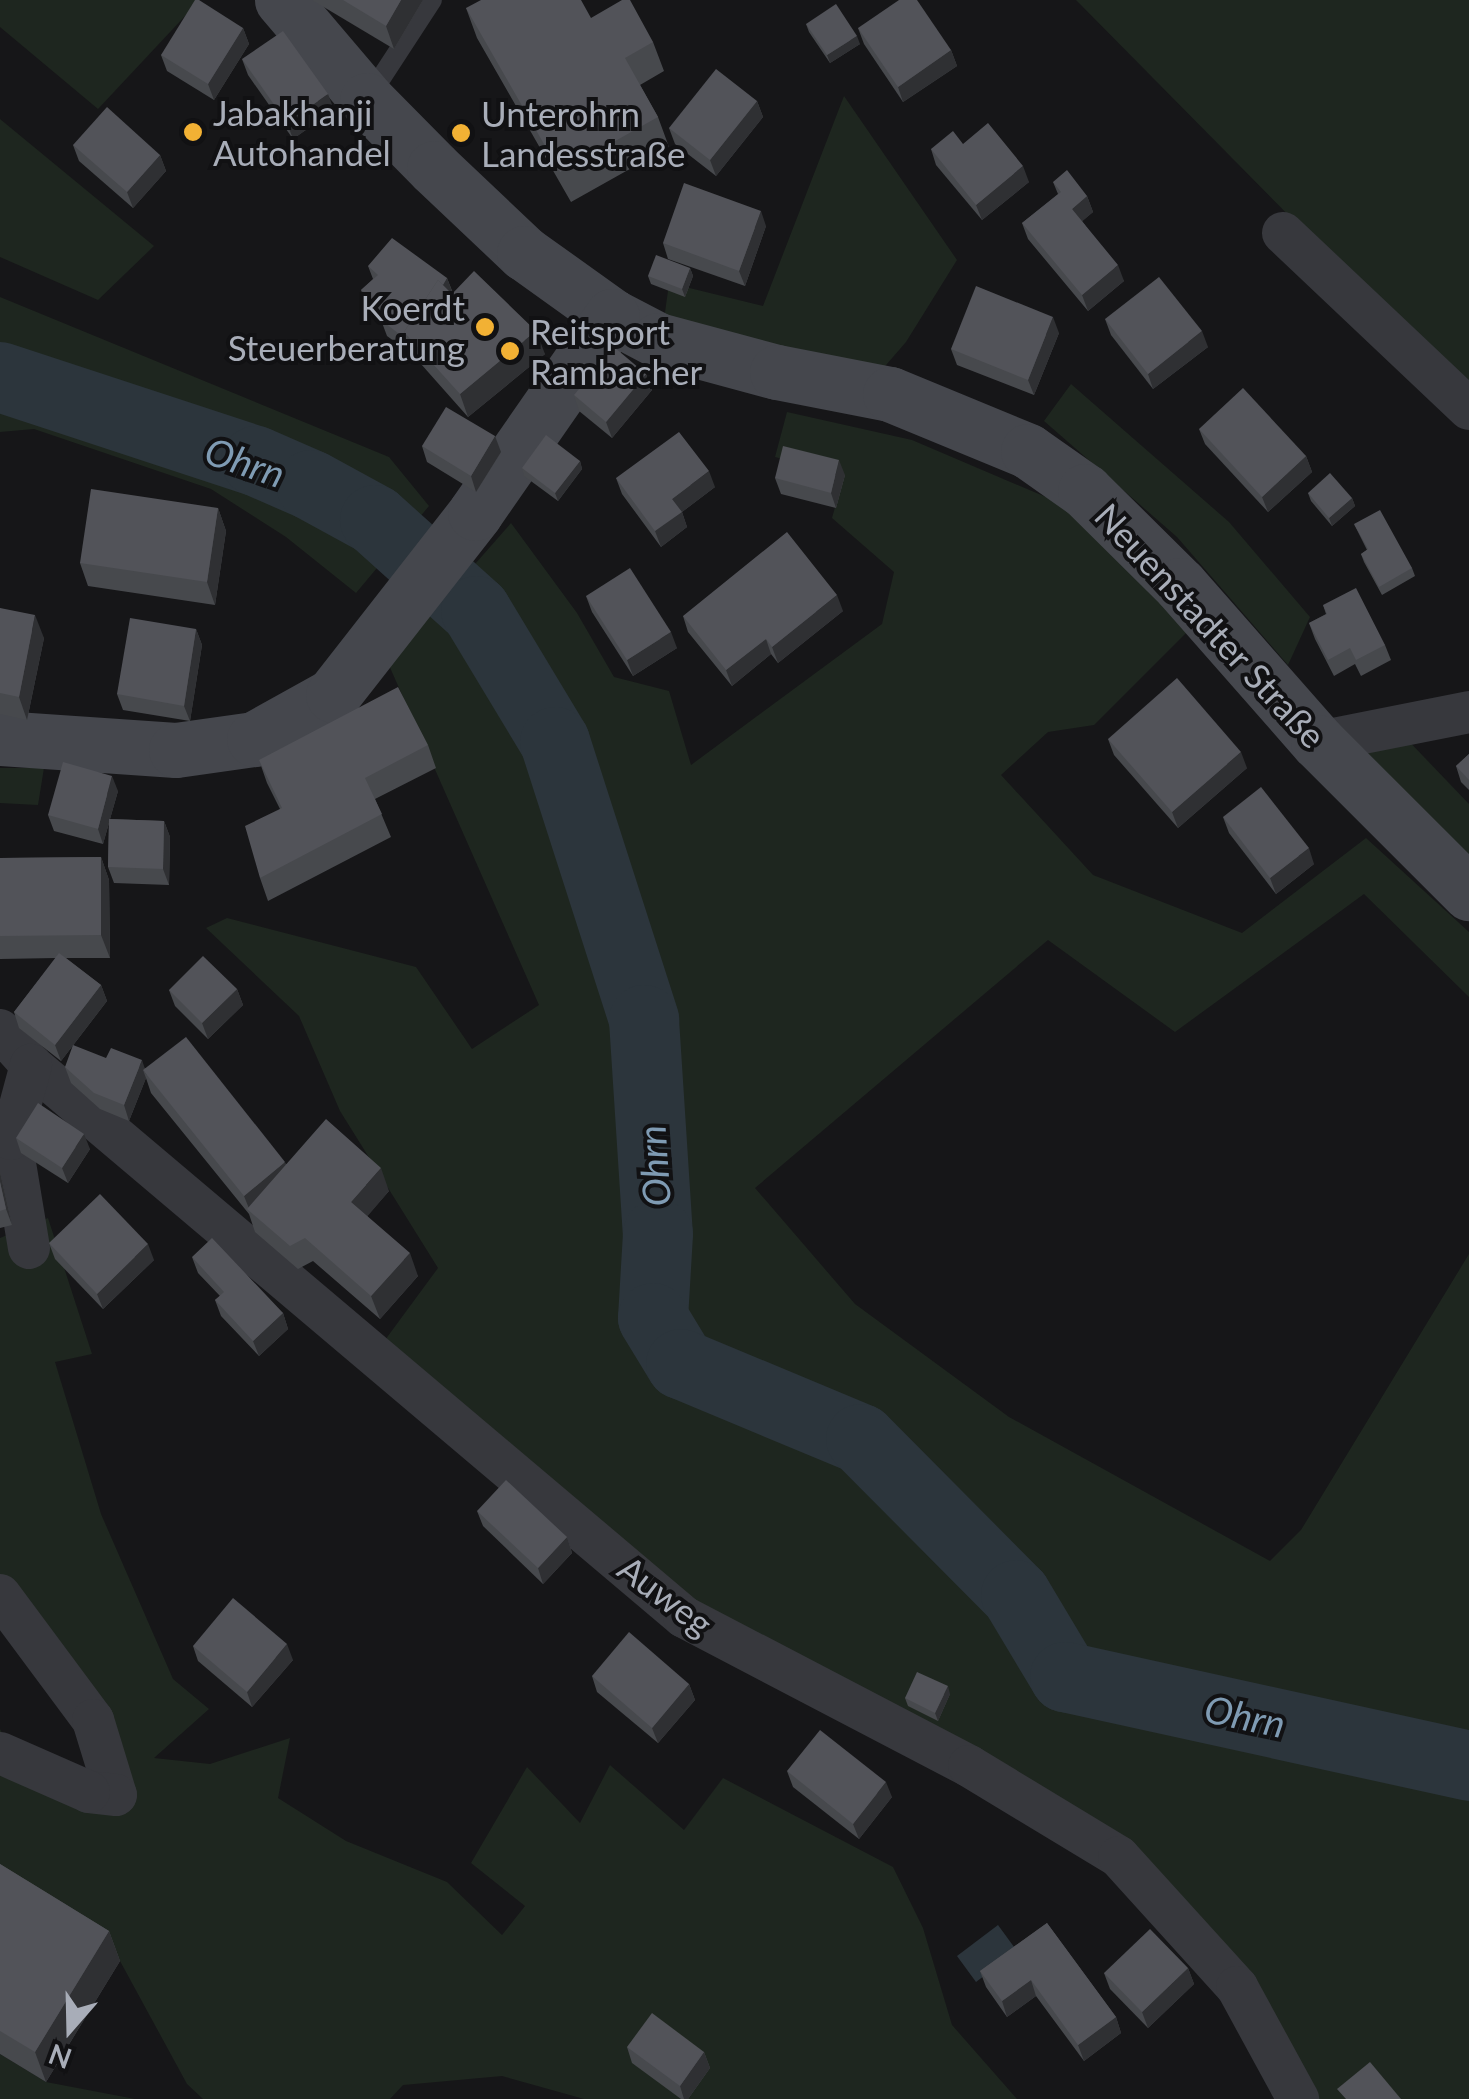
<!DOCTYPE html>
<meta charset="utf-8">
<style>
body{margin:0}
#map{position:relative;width:1469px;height:2099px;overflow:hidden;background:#161618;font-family:Lato,sans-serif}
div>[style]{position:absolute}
.green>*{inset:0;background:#1e261f}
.water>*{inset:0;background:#2c353c}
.river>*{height:70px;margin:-35px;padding:0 35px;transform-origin:35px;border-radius:35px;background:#2c353c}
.lane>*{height:20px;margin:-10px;padding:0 10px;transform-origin:10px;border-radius:10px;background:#37383d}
.street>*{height:42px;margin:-21px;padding:0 21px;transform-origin:21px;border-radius:21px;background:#37383d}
.secondary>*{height:55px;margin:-27.5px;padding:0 27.5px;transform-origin:27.5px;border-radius:27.5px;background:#45474d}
.wall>*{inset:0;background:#47494d}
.shaded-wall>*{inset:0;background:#2f3033}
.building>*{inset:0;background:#525359}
.dots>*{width:28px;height:28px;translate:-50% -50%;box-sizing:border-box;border:5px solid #111113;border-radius:50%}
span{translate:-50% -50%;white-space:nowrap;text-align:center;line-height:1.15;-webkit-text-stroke:8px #111113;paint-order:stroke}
.poi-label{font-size:35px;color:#a8adb8}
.left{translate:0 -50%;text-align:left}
.right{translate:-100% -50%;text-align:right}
.street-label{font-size:35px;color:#a8adb8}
.water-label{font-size:38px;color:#7f9bb3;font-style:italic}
.north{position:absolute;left:20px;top:1979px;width:100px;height:100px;-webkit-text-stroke:8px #111113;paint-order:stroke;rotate:200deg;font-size:28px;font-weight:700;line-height:40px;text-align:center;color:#a8adb8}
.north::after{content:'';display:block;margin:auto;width:35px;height:45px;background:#a8adb8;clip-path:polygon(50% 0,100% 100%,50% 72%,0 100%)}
</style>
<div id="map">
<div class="green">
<i style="clip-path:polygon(0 0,200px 0,98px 109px,0 27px)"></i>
<i style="clip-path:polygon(1076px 0,1469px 0,1469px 396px,1461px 390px)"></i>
<i style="clip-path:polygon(844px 96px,957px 260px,906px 342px,880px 372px,664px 320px,669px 283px,763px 306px)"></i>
<i style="clip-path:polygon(0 119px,154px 246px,98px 300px,0 257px)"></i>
<i style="clip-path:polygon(0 297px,389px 457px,429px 506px,356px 593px,286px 537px,211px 489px,34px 429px,0 432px)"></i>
<i style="clip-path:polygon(1071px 384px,1229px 522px,1310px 617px,1288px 665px,1177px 537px,1044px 421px)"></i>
<i style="clip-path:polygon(787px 412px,912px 440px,1067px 506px,1188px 631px,1094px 725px,1048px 732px,1001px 775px,1093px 875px,1242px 933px,1366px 838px,1469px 932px,1469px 997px,1364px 894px,1175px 1032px,1048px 940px,755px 1188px,855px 1304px,1009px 1417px,1270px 1561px,1301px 1530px,1469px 1254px,1469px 2099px,1298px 2099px,1119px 1857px,684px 1617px,374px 1355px,438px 1268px,340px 1111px,299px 1016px,206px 928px,227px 918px,416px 967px,472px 1049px,539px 1005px,388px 663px,511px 523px,577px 613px,614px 677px,669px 691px,691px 765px,882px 624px,894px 572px,832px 518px,844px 475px,775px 457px)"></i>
<i style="clip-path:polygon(1402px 734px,1469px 804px,1469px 861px,1362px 747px)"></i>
<i style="clip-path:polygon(0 768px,44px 768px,38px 805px,0 803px)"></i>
<i style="clip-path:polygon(48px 1218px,92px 1354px,55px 1362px,101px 1514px,173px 1679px,209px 1709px,154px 1758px,210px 1764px,290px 1738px,278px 1798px,346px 1841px,447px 1882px,502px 1935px,525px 1906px,471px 1863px,527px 1767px,580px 1823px,610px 1765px,684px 1830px,723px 1778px,893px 1867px,923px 1928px,952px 2025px,1017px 2099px,584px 2099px,502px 2076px,403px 2085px,390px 2099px,203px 2099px,187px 2084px,120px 1961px,0 1887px,0 1729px,17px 1762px,115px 1795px,0 1595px,0 1238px)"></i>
<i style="clip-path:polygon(0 2054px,46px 2082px,135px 2099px,0 2099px)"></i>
</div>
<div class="water">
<i style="clip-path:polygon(998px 1925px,1017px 1951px,976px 1982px,957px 1956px)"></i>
</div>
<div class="river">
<i style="left:0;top:377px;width:269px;rotate:18.2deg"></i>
<i style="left:256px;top:461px;width:60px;rotate:23.6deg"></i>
<i style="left:311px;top:485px;width:73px;rotate:28.7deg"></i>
<i style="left:375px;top:520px;width:136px;rotate:42deg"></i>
<i style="left:476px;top:611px;width:153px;rotate:58.9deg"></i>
<i style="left:555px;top:742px;width:292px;rotate:72.2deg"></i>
<i style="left:644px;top:1020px;width:214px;rotate:86.3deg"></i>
<i style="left:658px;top:1234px;width:84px;rotate:93.4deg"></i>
<i style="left:653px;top:1318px;width:54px;rotate:58.7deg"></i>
<i style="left:681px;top:1364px;width:195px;rotate:22.6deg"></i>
<i style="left:861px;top:1439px;width:220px;rotate:45.2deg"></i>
<i style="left:1016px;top:1595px;width:96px;rotate:59.1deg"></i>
<i style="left:1065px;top:1677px;width:414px;rotate:12.4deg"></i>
</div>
<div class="lane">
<i style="left:368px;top:98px;width:117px;rotate:-56.9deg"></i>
</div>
<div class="street">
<i style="left:1283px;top:233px;width:256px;rotate:43.4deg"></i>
<i style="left:1318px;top:742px;width:154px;rotate:-11.2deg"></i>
<i style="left:0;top:1030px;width:47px;rotate:48.5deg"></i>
<i style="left:31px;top:1065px;width:855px;rotate:40.21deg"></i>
<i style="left:684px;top:1617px;width:322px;rotate:27.6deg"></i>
<i style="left:969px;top:1766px;width:175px;rotate:31.2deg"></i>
<i style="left:1119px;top:1857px;width:176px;rotate:47.8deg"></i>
<i style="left:1237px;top:1987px;width:128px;rotate:61.4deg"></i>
<i style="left:29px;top:1248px;width:110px;rotate:-99.4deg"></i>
<i style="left:11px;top:1139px;width:77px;rotate:-74.9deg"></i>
<i style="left:0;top:1595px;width:156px;rotate:53.4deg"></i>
<i style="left:93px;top:1720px;width:78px;rotate:73deg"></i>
<i style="left:116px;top:1795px;width:27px;rotate:-174deg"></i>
<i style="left:89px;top:1792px;width:97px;rotate:-156.3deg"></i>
</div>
<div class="secondary">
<i style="left:282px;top:0;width:131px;rotate:49.6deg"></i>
<i style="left:367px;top:100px;width:95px;rotate:45.4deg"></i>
<i style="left:434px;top:168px;width:124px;rotate:43.4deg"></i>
<i style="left:524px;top:253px;width:108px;rotate:35.6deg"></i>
<i style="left:612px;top:316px;width:52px;rotate:27.6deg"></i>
<i style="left:658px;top:340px;width:123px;rotate:15.1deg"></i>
<i style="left:777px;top:372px;width:115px;rotate:11deg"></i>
<i style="left:890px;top:394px;width:149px;rotate:22.4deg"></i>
<i style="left:1028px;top:451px;width:70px;rotate:35.1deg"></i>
<i style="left:1085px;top:491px;width:134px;rotate:44.7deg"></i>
<i style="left:1180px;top:585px;width:209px;rotate:48.7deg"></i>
<i style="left:1318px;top:742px;width:214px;rotate:45deg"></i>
<i style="left:0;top:738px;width:176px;rotate:3.9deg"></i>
<i style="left:176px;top:750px;width:79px;rotate:-8deg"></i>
<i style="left:254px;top:739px;width:90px;rotate:-29.1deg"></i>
<i style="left:333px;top:695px;width:231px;rotate:-52deg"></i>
<i style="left:475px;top:513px;width:240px;rotate:-55.2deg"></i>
</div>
<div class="wall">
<i style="clip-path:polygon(312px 0,423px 0,394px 49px)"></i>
<i style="clip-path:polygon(466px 8px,591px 18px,653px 42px,664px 71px,640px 85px,658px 117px,669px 147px,571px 202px,477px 38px)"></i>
<i style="clip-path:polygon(806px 24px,860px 44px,830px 63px,809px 32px)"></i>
<i style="clip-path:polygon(243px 28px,249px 44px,214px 100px,167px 71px,161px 55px)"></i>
<i style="clip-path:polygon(858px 28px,951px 50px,957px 66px,903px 102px,864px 44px)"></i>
<i style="clip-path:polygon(242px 59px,334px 110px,293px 139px,248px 75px)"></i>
<i style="clip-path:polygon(757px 101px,763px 117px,716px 176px,675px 144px,669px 128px)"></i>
<i style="clip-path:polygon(963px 144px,1029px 182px,982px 220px,936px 165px,931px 149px)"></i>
<i style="clip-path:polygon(73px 145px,160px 155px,166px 171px,133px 208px,79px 161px)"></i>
<i style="clip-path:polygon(1053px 182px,1087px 196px,1093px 212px,1082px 221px,1124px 281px,1088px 311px,1028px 239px,1022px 223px,1058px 194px)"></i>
<i style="clip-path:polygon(766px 226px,745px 286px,668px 259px,663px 243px)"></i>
<i style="clip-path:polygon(368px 266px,447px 278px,453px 293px,545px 354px,468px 417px,413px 355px,387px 336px,381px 320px,383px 318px,367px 306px,361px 290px,373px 279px)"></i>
<i style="clip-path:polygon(690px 268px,693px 276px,685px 297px,651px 284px,648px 276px)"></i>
<i style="clip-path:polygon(1105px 319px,1208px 347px,1153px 389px,1111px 335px)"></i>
<i style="clip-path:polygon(1059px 333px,1034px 395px,957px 365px,951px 349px)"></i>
<i style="clip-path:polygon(646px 374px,652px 390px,612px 438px,579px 411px,574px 395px)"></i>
<i style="clip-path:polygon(1199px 429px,1306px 456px,1312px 472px,1268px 512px,1205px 444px)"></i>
<i style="clip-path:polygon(495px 436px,501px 452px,476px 492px,427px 462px,422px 446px)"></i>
<i style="clip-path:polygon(580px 461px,582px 469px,558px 501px,524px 476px,522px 468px)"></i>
<i style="clip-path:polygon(845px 475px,836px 508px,781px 494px,775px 478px)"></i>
<i style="clip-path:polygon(616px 478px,715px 487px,682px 512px,687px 527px,661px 547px,622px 494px)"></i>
<i style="clip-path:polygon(1308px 493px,1352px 498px,1355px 506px,1332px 526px,1311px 501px)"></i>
<i style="clip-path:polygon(218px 508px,226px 531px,215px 605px,88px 586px,80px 563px)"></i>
<i style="clip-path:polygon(1354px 524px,1412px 568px,1415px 576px,1382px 595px,1364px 562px,1361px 554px,1367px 550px)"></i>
<i style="clip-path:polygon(586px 596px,677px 648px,633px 676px,592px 612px)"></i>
<i style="clip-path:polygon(1323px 605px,1385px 645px,1391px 660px,1361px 676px,1355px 664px,1334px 676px,1315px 639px,1309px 623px,1326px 614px)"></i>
<i style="clip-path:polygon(0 608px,44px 638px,27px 720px,0 714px)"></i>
<i style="clip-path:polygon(843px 611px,778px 663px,771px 654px,732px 686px,688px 632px,683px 616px)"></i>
<i style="clip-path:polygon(196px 629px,202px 645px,190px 721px,123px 710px,117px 694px)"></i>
<i style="clip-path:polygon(1108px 739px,1247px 768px,1178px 828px,1114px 755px)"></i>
<i style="clip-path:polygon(428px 745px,436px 768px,375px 799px,391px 837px,268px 901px,260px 878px,280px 809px,267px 783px,259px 760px)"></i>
<i style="clip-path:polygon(1469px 754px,1469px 790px,1461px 782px,1456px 766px)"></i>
<i style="clip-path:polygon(118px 791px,110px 819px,164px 821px,170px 837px,169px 885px,114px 883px,108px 867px,109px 823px,103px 844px,54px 831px,48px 815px)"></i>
<i style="clip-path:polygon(1223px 817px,1314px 864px,1276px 894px,1229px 833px)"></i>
<i style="clip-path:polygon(101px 857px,109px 880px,110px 958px,66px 958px,101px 985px,107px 1001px,61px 1061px,19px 1028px,14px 1012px,56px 958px,0 959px,0 858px)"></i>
<i style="clip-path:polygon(237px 989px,243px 1005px,208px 1039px,175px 1006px,169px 990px)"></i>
<i style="clip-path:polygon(106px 1058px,145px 1068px,286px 1164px,389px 1191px,367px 1216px,418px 1276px,380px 1319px,313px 1261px,298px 1269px,255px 1232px,249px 1214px,151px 1093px,146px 1078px,129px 1121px,100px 1109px,71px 1083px,65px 1067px)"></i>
<i style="clip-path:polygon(16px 1138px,90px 1149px,68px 1183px,21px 1153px)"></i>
<i style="clip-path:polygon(0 1172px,12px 1225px,0 1228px)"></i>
<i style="clip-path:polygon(49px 1243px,154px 1260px,103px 1309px,55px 1259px)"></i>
<i style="clip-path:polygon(192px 1257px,283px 1313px,288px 1329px,259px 1356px,221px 1316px,215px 1300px,220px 1296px,198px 1273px)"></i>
<i style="clip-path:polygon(477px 1511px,567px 1537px,572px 1553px,543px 1584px,483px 1526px)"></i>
<i style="clip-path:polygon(193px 1646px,293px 1660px,252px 1707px,198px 1661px)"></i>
<i style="clip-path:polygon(592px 1676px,689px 1684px,695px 1700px,658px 1743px,597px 1692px)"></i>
<i style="clip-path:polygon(950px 1694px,938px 1721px,908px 1706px,905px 1698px)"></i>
<i style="clip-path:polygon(787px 1771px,892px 1797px,859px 1839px,793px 1787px)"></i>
<i style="clip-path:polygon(0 1864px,109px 1931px,120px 1961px,46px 2082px,0 2054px)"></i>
<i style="clip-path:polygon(1047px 1923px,1116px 2017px,1121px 2033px,1084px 2061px,1036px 1996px,1007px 2017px,986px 1987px,980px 1971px)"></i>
<i style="clip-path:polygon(1188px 1968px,1194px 1984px,1148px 2028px,1110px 1989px,1104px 1973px)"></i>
<i style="clip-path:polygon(627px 2047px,704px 2052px,710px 2068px,688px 2099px,681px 2099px,632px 2063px)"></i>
</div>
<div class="shaded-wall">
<i style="clip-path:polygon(401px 0,423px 0,394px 49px,386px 26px)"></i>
<i style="clip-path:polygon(243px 28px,249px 44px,214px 100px,208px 84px)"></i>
<i style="clip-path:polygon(857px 36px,860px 44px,830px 63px,827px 55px)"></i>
<i style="clip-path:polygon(951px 50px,957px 66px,903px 102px,898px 87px)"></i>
<i style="clip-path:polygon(328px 94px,334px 110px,293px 139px,287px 123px)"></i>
<i style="clip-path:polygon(757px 101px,763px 117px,716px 176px,710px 160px)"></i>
<i style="clip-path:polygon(160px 155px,166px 171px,133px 208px,127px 192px)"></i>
<i style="clip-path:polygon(1023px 166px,1029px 182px,982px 220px,976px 205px)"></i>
<i style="clip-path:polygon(1087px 196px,1093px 212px,1078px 225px,1072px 209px)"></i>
<i style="clip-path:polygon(761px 211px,766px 226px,745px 286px,739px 271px)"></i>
<i style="clip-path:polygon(1118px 265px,1124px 281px,1088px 311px,1082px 295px)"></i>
<i style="clip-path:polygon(690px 268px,693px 276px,685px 297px,682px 289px)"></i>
<i style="clip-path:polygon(447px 278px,453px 294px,408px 337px)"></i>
<i style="clip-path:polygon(1053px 317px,1059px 333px,1034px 395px,1028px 380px)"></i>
<i style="clip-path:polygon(536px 331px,545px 354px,468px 417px,460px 394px)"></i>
<i style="clip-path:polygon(1202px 331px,1208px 347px,1153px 389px,1148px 374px)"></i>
<i style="clip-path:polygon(646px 374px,652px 390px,612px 438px,606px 422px)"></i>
<i style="clip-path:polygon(495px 436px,501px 452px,476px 492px,471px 476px)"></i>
<i style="clip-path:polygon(1306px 456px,1312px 472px,1268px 512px,1262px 497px)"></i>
<i style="clip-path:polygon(839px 460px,845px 475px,836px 508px,831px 493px)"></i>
<i style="clip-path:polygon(580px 461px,582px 469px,558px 501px,555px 493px)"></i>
<i style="clip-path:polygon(709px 471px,715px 487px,682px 512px,687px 527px,661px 547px,655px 531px,672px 499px)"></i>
<i style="clip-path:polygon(1352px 498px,1355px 506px,1332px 526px,1329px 518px)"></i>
<i style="clip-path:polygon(218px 508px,226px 531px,215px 605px,207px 582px)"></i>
<i style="clip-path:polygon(837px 595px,843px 611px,778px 663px,772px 647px)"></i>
<i style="clip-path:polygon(35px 615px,44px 638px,27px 720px,19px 697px)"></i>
<i style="clip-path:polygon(196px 629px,202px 645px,190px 721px,184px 706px)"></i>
<i style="clip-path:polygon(671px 632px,677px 648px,633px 676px,627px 660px)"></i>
<i style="clip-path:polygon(766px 639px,771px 654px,732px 686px,726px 670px)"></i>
<i style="clip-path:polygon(1241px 752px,1247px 768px,1178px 828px,1172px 812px)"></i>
<i style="clip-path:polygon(112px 776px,118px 791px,103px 844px,98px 829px)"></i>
<i style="clip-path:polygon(164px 821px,170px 837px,169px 885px,163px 869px)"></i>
<i style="clip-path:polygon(1309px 848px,1314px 864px,1276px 894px,1270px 878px)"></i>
<i style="clip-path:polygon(101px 857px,109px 880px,110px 958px,101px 935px)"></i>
<i style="clip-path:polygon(101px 985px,107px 1001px,61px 1061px,55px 1045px)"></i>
<i style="clip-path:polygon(237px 989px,243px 1005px,208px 1039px,202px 1023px)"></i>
<i style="clip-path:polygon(142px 1060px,147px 1075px,143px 1070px,146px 1078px,129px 1121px,124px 1105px)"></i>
<i style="clip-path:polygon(84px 1134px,90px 1149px,68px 1183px,62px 1168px)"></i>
<i style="clip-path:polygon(285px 1162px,293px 1185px,250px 1211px,244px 1196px)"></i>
<i style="clip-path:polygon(381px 1168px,389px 1191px,360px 1225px,351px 1202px)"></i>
<i style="clip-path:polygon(0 1172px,12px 1225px,6px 1209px,0 1182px)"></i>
<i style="clip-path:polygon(148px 1244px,154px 1260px,103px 1309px,97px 1294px)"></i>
<i style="clip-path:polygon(410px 1253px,418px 1276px,380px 1319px,371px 1296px)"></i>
<i style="clip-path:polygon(283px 1313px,288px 1329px,259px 1356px,253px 1341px)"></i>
<i style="clip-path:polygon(567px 1537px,572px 1553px,543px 1584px,538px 1568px)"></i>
<i style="clip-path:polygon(287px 1644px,293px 1660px,252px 1707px,247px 1692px)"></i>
<i style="clip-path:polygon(689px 1684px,695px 1700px,658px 1743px,652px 1728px)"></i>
<i style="clip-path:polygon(948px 1686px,950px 1694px,938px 1721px,935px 1713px)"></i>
<i style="clip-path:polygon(886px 1782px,892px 1797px,859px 1839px,853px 1824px)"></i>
<i style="clip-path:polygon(109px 1931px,120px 1961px,46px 2082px,35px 2052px)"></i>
<i style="clip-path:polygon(1188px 1968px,1194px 1984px,1148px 2028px,1142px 2012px)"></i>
<i style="clip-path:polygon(1031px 1980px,1036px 1996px,1007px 2017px,1002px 2001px)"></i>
<i style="clip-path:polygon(1116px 2017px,1121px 2033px,1084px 2061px,1078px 2045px)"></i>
<i style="clip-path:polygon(704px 2052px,710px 2068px,688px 2099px,684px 2099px,680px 2086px)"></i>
</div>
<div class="building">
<i style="clip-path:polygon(195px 0,199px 0,243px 28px,208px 84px,161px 55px)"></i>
<i style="clip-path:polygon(343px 0,401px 0,386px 26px)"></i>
<i style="clip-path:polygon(481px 0,581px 0,591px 18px,622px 0,630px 0,653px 42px,625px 58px,658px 117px,560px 172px,466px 8px)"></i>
<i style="clip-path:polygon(899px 0,917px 0,951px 50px,898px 87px,858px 28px)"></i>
<i style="clip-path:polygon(836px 4px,857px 36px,827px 55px,806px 24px)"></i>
<i style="clip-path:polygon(283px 31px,328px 94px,287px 123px,242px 59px)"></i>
<i style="clip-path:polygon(716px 69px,757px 101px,710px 160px,669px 128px)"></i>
<i style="clip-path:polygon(107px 107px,160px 155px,127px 192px,73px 145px)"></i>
<i style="clip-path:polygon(988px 123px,1023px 166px,976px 205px,931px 149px,953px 131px,963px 144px)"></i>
<i style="clip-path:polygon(1067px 170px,1087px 196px,1072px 209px,1118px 265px,1082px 295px,1022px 223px,1061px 192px,1053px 182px)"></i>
<i style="clip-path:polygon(684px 183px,761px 211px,739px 271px,663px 243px)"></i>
<i style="clip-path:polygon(392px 238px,447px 278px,443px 285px,438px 280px,404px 332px,407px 340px,381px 320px,389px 312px,361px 290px,378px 275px,368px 266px)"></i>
<i style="clip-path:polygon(656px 255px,690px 268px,682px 289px,648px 276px)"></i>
<i style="clip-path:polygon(474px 271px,536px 331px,460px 394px,404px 332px,438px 280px,452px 294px)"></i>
<i style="clip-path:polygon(1159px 277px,1202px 331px,1148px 374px,1105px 319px)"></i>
<i style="clip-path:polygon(976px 286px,1053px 317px,1028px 380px,951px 349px)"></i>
<i style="clip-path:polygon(614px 347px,646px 374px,606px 422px,574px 395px)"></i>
<i style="clip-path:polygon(1243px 388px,1306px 456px,1262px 497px,1199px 429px)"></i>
<i style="clip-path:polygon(446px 407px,495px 436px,471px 476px,422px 446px)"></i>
<i style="clip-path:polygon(679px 432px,709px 471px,672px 499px,682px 512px,655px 531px,616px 478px)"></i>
<i style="clip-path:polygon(546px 435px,580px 461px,555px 493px,522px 468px)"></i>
<i style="clip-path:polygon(783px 446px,839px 460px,831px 493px,775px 478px)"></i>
<i style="clip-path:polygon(1330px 473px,1352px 498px,1329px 518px,1308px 493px)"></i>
<i style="clip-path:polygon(91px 489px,218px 508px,207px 582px,80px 563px)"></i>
<i style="clip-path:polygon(1380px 510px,1412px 568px,1379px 587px,1361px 554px,1368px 549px,1354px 524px)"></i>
<i style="clip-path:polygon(787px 532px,837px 595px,772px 647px,766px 639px,726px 670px,683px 616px)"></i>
<i style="clip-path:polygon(630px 568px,671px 632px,627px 660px,586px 596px)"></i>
<i style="clip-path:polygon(1356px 588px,1385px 645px,1356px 660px,1350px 648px,1328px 660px,1309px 623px,1327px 614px,1323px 605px)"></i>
<i style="clip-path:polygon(0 608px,35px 615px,19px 697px,0 693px)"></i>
<i style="clip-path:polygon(130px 618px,196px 629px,184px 706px,117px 694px)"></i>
<i style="clip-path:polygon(1177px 678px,1241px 752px,1172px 812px,1108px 739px)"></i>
<i style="clip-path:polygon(398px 687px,428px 745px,365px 778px,382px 814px,260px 878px,245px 826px,282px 808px,259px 760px)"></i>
<i style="clip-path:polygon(1469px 754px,1469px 780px,1456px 766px)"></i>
<i style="clip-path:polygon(63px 762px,112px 776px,98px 829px,48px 815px)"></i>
<i style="clip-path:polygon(1261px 787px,1309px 848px,1270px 878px,1223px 817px)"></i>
<i style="clip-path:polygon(109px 819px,164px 821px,163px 869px,108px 867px)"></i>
<i style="clip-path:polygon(101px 857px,101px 935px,0 936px,0 858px)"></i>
<i style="clip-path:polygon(59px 953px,101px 985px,55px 1045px,14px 1012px)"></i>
<i style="clip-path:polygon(203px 956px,237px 989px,202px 1023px,169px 990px)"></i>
<i style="clip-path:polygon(186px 1037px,285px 1162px,244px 1196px,143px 1070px)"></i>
<i style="clip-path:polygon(73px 1045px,106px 1058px,111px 1048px,142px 1060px,124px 1105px,94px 1093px,65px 1067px)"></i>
<i style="clip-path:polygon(38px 1103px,84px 1134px,62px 1168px,16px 1138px)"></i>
<i style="clip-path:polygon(326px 1119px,381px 1168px,351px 1202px,410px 1253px,371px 1296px,305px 1238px,290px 1246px,247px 1209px)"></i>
<i style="clip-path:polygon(0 1182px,6px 1209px,0 1211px)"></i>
<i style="clip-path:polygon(100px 1194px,148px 1244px,97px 1294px,49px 1243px)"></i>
<i style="clip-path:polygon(212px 1238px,283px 1313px,253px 1341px,215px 1300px,224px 1292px,192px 1257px)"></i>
<i style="clip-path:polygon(506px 1480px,567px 1537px,538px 1568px,477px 1511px)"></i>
<i style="clip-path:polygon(233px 1598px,287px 1644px,247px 1692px,193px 1646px)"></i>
<i style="clip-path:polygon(629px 1632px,689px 1684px,652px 1728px,592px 1676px)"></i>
<i style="clip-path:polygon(917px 1672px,948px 1686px,935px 1713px,905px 1698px)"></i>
<i style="clip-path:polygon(820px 1730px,886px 1782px,853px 1824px,787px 1771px)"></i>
<i style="clip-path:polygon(0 1864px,109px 1931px,35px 2052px,0 2031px)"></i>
<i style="clip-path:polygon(1047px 1923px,1116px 2017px,1078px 2045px,1031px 1980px,1002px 2001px,980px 1971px)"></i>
<i style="clip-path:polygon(1150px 1929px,1188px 1968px,1142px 2012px,1104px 1973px)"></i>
<i style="clip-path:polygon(652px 2013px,704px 2052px,680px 2086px,627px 2047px)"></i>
<i style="clip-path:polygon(1370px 2062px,1401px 2099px,1346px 2099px,1337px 2089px)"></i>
</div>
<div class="dots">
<i style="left:193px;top:132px;background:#f2b134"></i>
<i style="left:461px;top:133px;background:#f2b134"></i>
<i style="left:485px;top:327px;background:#f2b134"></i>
<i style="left:510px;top:351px;background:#f2b134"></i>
</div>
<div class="poi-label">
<span class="left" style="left:213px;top:132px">Jabakhanji<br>Autohandel</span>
<span class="left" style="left:481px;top:133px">Unterohrn<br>Landesstraße</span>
<span class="right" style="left:465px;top:327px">Koerdt<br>Steuerberatung</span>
<span class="left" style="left:530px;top:351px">Reitsport<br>Rambacher</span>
</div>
<div class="street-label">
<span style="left:1211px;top:625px;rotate:47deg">Neuenstadter Straße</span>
<span style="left:666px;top:1595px;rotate:37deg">Auweg</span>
</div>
<div class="water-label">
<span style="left:245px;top:462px;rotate:19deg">Ohrn</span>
<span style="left:654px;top:1166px;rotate:-94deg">Ohrn</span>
<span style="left:1245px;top:1716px;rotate:12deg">Ohrn</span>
</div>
<div class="north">N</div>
</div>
